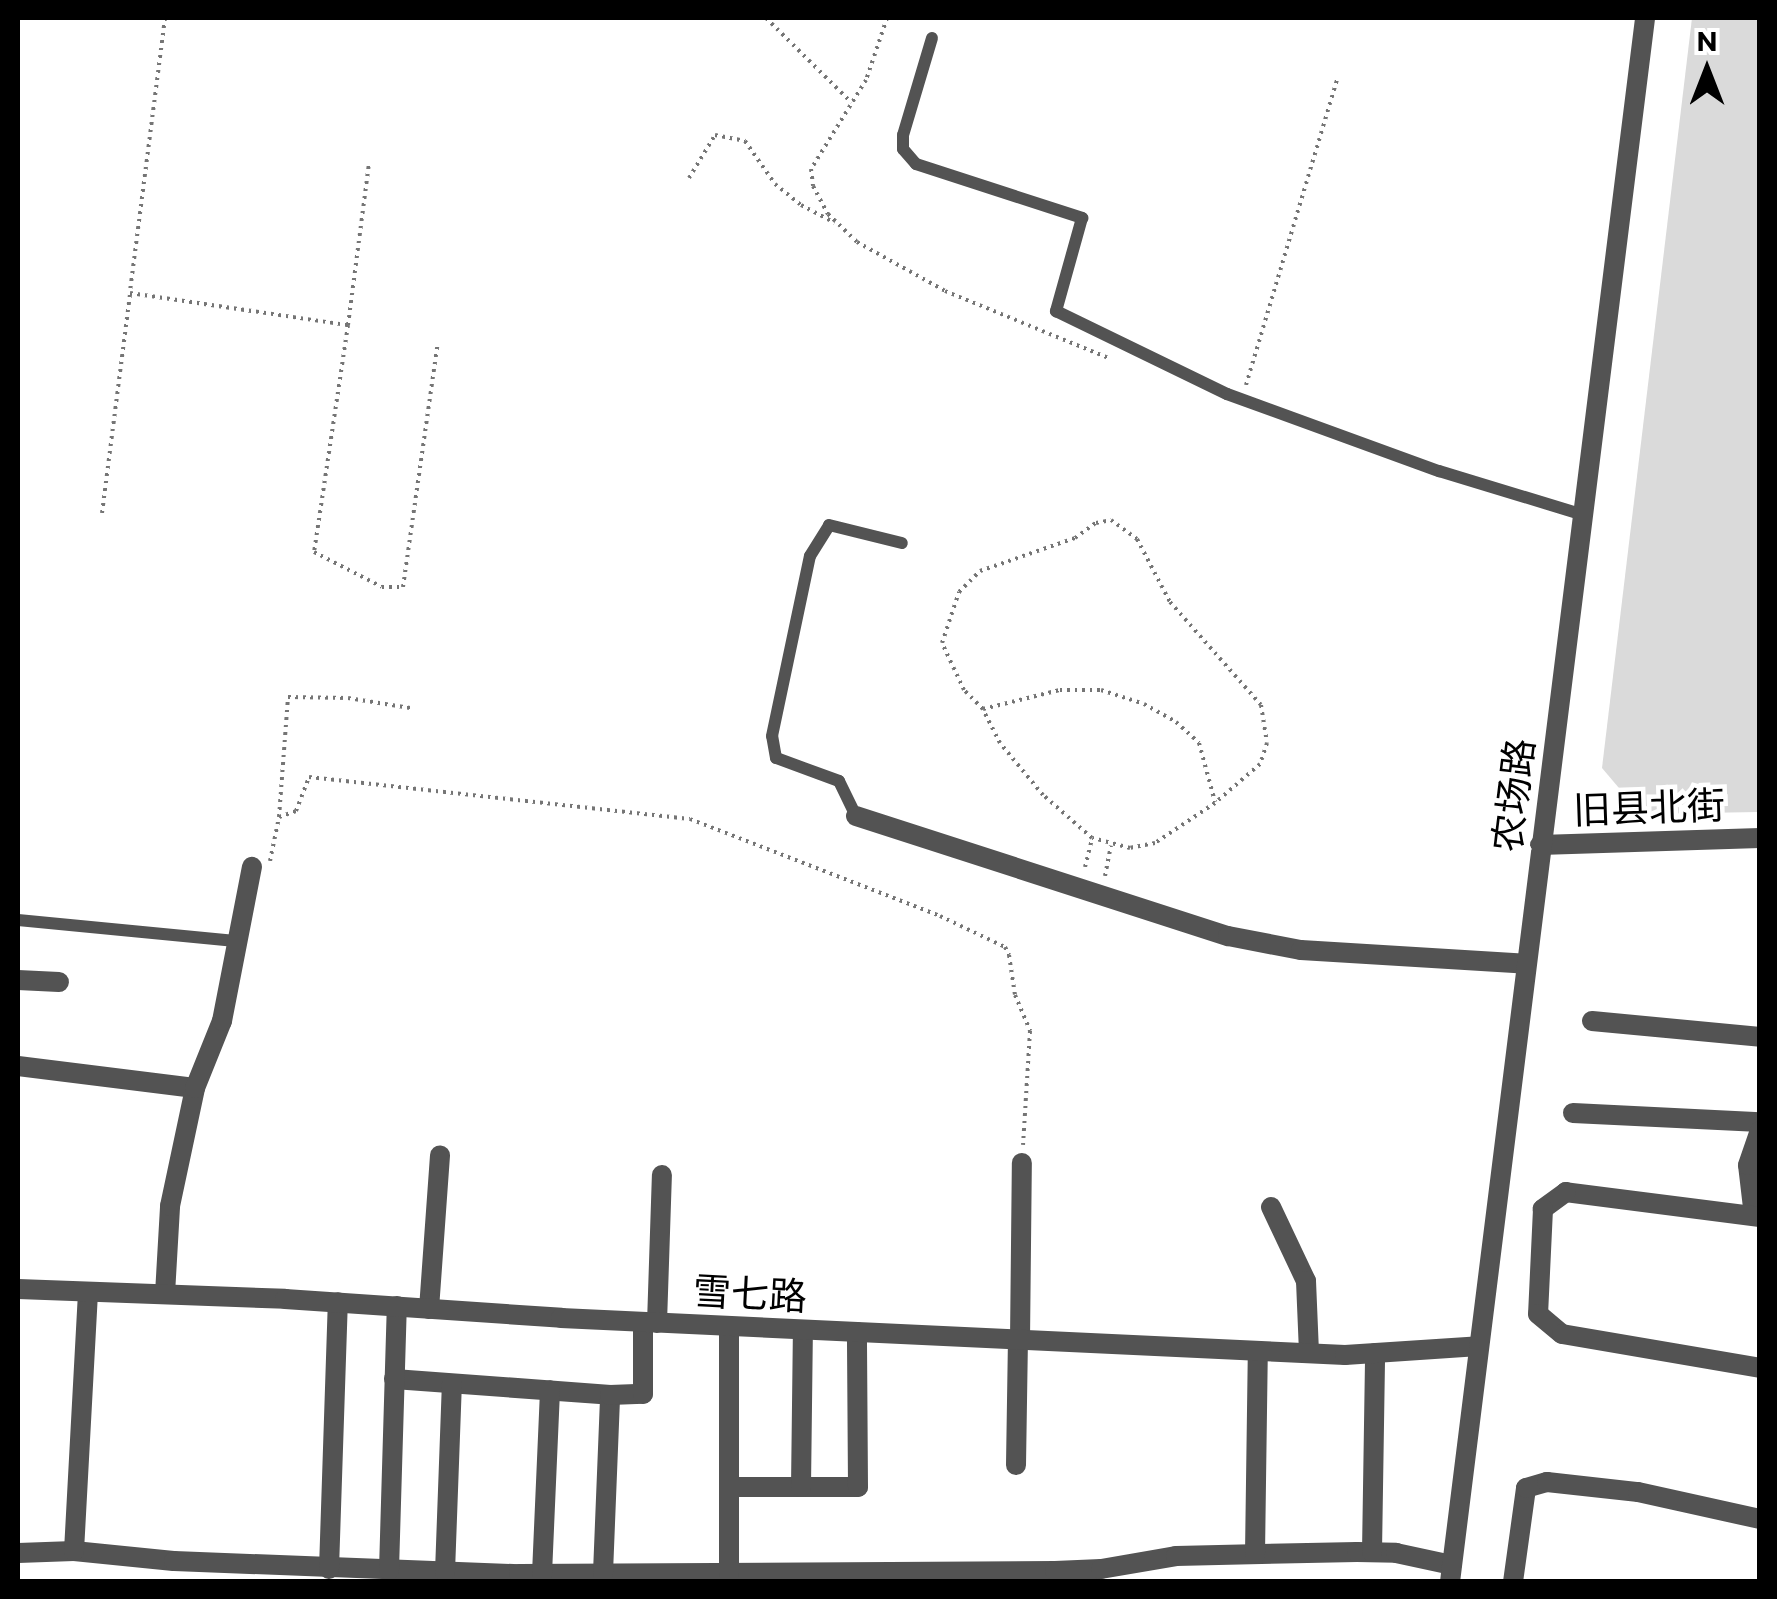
<!DOCTYPE html>
<meta charset="utf-8">
<style>
body{margin:0}
#map{position:relative;width:1777px;height:1599px;overflow:hidden;background:#fff;font-family:Commissioner,"Noto Sans SC",sans-serif}
div>[style]{position:absolute}
.green>*{inset:0;background:#dadada}
.path>*{height:4px;margin-top:-2px;transform-origin:0;background:repeating-linear-gradient(90deg,#757575 0 2.5px,transparent 0 7.5px)}
.service>*{height:12px;margin:-6px;padding:0 6px;transform-origin:6px;border-radius:6px;background:#535353}
.minor>*{height:20px;margin:-10px;padding:0 10px;transform-origin:10px;border-radius:10px;background:#535353}
.tertiary>*{height:20px;margin:-10px;padding:0 10px;transform-origin:10px;border-radius:10px;background:#535353}
span{translate:-50% -50%;white-space:nowrap;text-align:center;line-height:1.15;-webkit-text-stroke:9px #fff;paint-order:stroke}
.street-label{font-size:38px;color:#000}
.frame{position:absolute;inset:0;border:20px solid #000;pointer-events:none}
.north{position:absolute;left:1657px;top:20px;width:100px;height:100px;-webkit-text-stroke:8px #fff;paint-order:stroke;rotate:0deg;font-size:28px;font-weight:700;line-height:40px;text-align:center;color:#000}
.north::after{content:'';display:block;margin:auto;width:35px;height:45px;background:#000;clip-path:polygon(50% 0,100% 100%,50% 72%,0 100%)}
</style>
<div id="map">
<div class="green">
<i style="clip-path:polygon(1692px 18px,1759px 18px,1759px 812px,1641px 814px,1602px 768px)"></i>
</div>
<div class="path">
<i style="left:165px;top:18px;width:277px;rotate:97.3deg"></i>
<i style="left:130px;top:293px;width:220px;rotate:8.4deg"></i>
<i style="left:348px;top:325px;width:230px;rotate:98.5deg"></i>
<i style="left:314px;top:552px;width:76px;rotate:27.2deg"></i>
<i style="left:382px;top:587px;width:21px"></i>
<i style="left:403px;top:587px;width:247px;rotate:-81.9deg"></i>
<i style="left:766px;top:18px;width:120px;rotate:44.7deg"></i>
<i style="left:887px;top:18px;width:65px;rotate:108.7deg"></i>
<i style="left:866px;top:80px;width:105px;rotate:121.7deg"></i>
<i style="left:811px;top:169px;width:17px;rotate:83deg"></i>
<i style="left:813px;top:186px;width:32px;rotate:62deg"></i>
<i style="left:828px;top:214px;width:40px;rotate:44deg"></i>
<i style="left:857px;top:242px;width:101px;rotate:29.1deg"></i>
<i style="left:945px;top:291px;width:179px;rotate:22.3deg"></i>
<i style="left:689px;top:178px;width:50px;rotate:-58.8deg"></i>
<i style="left:715px;top:135px;width:31px;rotate:11deg"></i>
<i style="left:745px;top:141px;width:52px;rotate:55.1deg"></i>
<i style="left:775px;top:184px;width:33px;rotate:39deg"></i>
<i style="left:801px;top:205px;width:38px;rotate:28deg"></i>
<i style="left:348px;top:325px;width:163px;rotate:-82.6deg"></i>
<i style="left:1246px;top:385px;width:318px;rotate:-73.4deg"></i>
<i style="left:102px;top:513px;width:222px;rotate:-82.7deg"></i>
<i style="left:1111px;top:520px;width:32px;rotate:36deg"></i>
<i style="left:1137px;top:539px;width:71px;rotate:62.4deg"></i>
<i style="left:1170px;top:602px;width:137px;rotate:48.5deg"></i>
<i style="left:1261px;top:705px;width:38px;rotate:81deg"></i>
<i style="left:1267px;top:743px;width:22px;rotate:108deg"></i>
<i style="left:1260px;top:764px;width:60px;rotate:139.1deg"></i>
<i style="left:1215px;top:803px;width:72px;rotate:146.3deg"></i>
<i style="left:1155px;top:843px;width:25px;rotate:169deg"></i>
<i style="left:1130px;top:848px;width:39px;rotate:-165deg"></i>
<i style="left:1092px;top:838px;width:65px;rotate:-138.7deg"></i>
<i style="left:1043px;top:795px;width:67px;rotate:-129.6deg"></i>
<i style="left:1000px;top:743px;width:38px;rotate:-117deg"></i>
<i style="left:983px;top:709px;width:27px;rotate:-135deg"></i>
<i style="left:964px;top:690px;width:52px;rotate:-115.1deg"></i>
<i style="left:942px;top:643px;width:54px;rotate:-71.6deg"></i>
<i style="left:959px;top:592px;width:30px;rotate:-45deg"></i>
<i style="left:980px;top:571px;width:101px;rotate:-19.2deg"></i>
<i style="left:1075px;top:538px;width:26px;rotate:-36deg"></i>
<i style="left:1096px;top:523px;width:15px;rotate:-11deg"></i>
<i style="left:983px;top:709px;width:79px;rotate:-13.9deg"></i>
<i style="left:1060px;top:690px;width:41px"></i>
<i style="left:1101px;top:690px;width:45px;rotate:18deg"></i>
<i style="left:1144px;top:704px;width:37px;rotate:29deg"></i>
<i style="left:1176px;top:722px;width:31px;rotate:42deg"></i>
<i style="left:1199px;top:743px;width:61px;rotate:74.8deg"></i>
<i style="left:279px;top:817px;width:18px;rotate:-19deg"></i>
<i style="left:296px;top:811px;width:36px;rotate:-69deg"></i>
<i style="left:309px;top:777px;width:383px;rotate:6.3deg"></i>
<i style="left:690px;top:819px;width:268px;rotate:21.2deg"></i>
<i style="left:940px;top:916px;width:72px;rotate:25.5deg"></i>
<i style="left:1005px;top:947px;width:9px;rotate:63deg"></i>
<i style="left:1009px;top:955px;width:40px;rotate:81.5deg"></i>
<i style="left:1015px;top:995px;width:39px;rotate:67deg"></i>
<i style="left:1030px;top:1031px;width:114px;rotate:93.5deg"></i>
<i style="left:270px;top:861px;width:45px;rotate:-78.4deg"></i>
<i style="left:279px;top:817px;width:120px;rotate:-85.7deg"></i>
<i style="left:288px;top:697px;width:60px;rotate:1deg"></i>
<i style="left:348px;top:698px;width:63px;rotate:9.2deg"></i>
<i style="left:1085px;top:867px;width:30px;rotate:-76deg"></i>
<i style="left:1105px;top:876px;width:31px;rotate:-79deg"></i>
</div>
<div class="service">
<i style="left:932px;top:38px;width:101px;rotate:106.6deg"></i>
<i style="left:903px;top:135px;width:14px;rotate:90deg"></i>
<i style="left:903px;top:149px;width:20px;rotate:49deg"></i>
<i style="left:916px;top:164px;width:175px;rotate:18deg"></i>
<i style="left:1082px;top:218px;width:97px;rotate:105.6deg"></i>
<i style="left:1056px;top:311px;width:190px;rotate:25.9deg"></i>
<i style="left:1227px;top:394px;width:226px;rotate:20deg"></i>
<i style="left:1439px;top:471px;width:152px;rotate:16.9deg"></i>
<i style="left:856px;top:816px;width:39px;rotate:-116deg"></i>
<i style="left:839px;top:781px;width:67px;rotate:-159.9deg"></i>
<i style="left:776px;top:758px;width:22px;rotate:-100deg"></i>
<i style="left:772px;top:736px;width:184px;rotate:-78.1deg"></i>
<i style="left:810px;top:556px;width:36px;rotate:-58deg"></i>
<i style="left:829px;top:525px;width:75px;rotate:13.9deg"></i>
<i style="left:18px;top:920px;width:221px;rotate:5.5deg"></i>
</div>
<div class="minor">
<i style="left:856px;top:816px;width:391px;rotate:17.9deg"></i>
<i style="left:1228px;top:936px;width:74px;rotate:10.9deg"></i>
<i style="left:1301px;top:950px;width:226px;rotate:3.5deg"></i>
<i style="left:18px;top:980px;width:41px;rotate:2.8deg"></i>
<i style="left:1592px;top:1021px;width:169px;rotate:5.4deg"></i>
<i style="left:18px;top:1066px;width:178px;rotate:7.1deg"></i>
<i style="left:1573px;top:1113px;width:187px;rotate:2.8deg"></i>
<i style="left:1271px;top:1207px;width:82px;rotate:64.7deg"></i>
<i style="left:1306px;top:1281px;width:72px;rotate:87.6deg"></i>
<i style="left:1754px;top:1216px;width:51px;rotate:-96.7deg"></i>
<i style="left:1748px;top:1165px;width:36px;rotate:-71deg"></i>
<i style="left:1760px;top:1217px;width:196px;rotate:-172.7deg"></i>
<i style="left:1566px;top:1192px;width:29px;rotate:144deg"></i>
<i style="left:1543px;top:1209px;width:105px;rotate:92.7deg"></i>
<i style="left:1538px;top:1314px;width:31px;rotate:40deg"></i>
<i style="left:1562px;top:1334px;width:201px;rotate:9.7deg"></i>
<i style="left:165px;top:1294px;width:88px;rotate:-86.7deg"></i>
<i style="left:170px;top:1206px;width:121px;rotate:-78deg"></i>
<i style="left:195px;top:1088px;width:72px;rotate:-68.1deg"></i>
<i style="left:222px;top:1021px;width:157px;rotate:-79deg"></i>
<i style="left:429px;top:1309px;width:154px;rotate:-85.9deg"></i>
<i style="left:657px;top:1323px;width:148px;rotate:-88.1deg"></i>
<i style="left:1020px;top:1340px;width:177px;rotate:-89.4deg"></i>
<i style="left:394px;top:1379px;width:217px;rotate:4.2deg"></i>
<i style="left:1016px;top:1465px;width:125px;rotate:-89.1deg"></i>
<i style="left:729px;top:1487px;width:129px"></i>
<i style="left:858px;top:1487px;width:155px;rotate:-90.4deg"></i>
<i style="left:801px;top:1487px;width:157px;rotate:-89.3deg"></i>
<i style="left:74px;top:1551px;width:100px;rotate:5.7deg"></i>
<i style="left:174px;top:1561px;width:345px;rotate:2.2deg"></i>
<i style="left:519px;top:1574px;width:536px;rotate:-0.32deg"></i>
<i style="left:1055px;top:1571px;width:46px;rotate:-2.5deg"></i>
<i style="left:1101px;top:1569px;width:76px;rotate:-9.8deg"></i>
<i style="left:1176px;top:1556px;width:181px;rotate:-1.3deg"></i>
<i style="left:1357px;top:1552px;width:39px;rotate:1deg"></i>
<i style="left:1396px;top:1553px;width:57px;rotate:12.1deg"></i>
<i style="left:1372px;top:1552px;width:199px;rotate:-89.1deg"></i>
<i style="left:18px;top:1553px;width:56px;rotate:-2deg"></i>
<i style="left:74px;top:1551px;width:259px;rotate:-86.9deg"></i>
<i style="left:1255px;top:1554px;width:203px;rotate:-89.2deg"></i>
<i style="left:329px;top:1569px;width:267px;rotate:-88.1deg"></i>
<i style="left:389px;top:1570px;width:264px;rotate:-88.3deg"></i>
<i style="left:445px;top:1572px;width:188px;rotate:-87.9deg"></i>
<i style="left:603px;top:1573px;width:178px;rotate:-87.7deg"></i>
<i style="left:610px;top:1395px;width:33px;rotate:-2deg"></i>
<i style="left:643px;top:1394px;width:72px;rotate:-90deg"></i>
<i style="left:729px;top:1573px;width:247px;rotate:-90deg"></i>
<i style="left:542px;top:1574px;width:184px;rotate:-87.5deg"></i>
<i style="left:1513px;top:1582px;width:95px;rotate:-82.1deg"></i>
<i style="left:1526px;top:1488px;width:22px;rotate:-16deg"></i>
<i style="left:1547px;top:1482px;width:92px;rotate:6.3deg"></i>
<i style="left:1638px;top:1492px;width:125px;rotate:12.5deg"></i>
</div>
<div class="tertiary">
<i style="left:1540px;top:845px;width:220px;rotate:-1.8deg"></i>
<i style="left:18px;top:1289px;width:267px;rotate:2.1deg"></i>
<i style="left:285px;top:1299px;width:277px;rotate:3.9deg"></i>
<i style="left:561px;top:1318px;width:785px;rotate:2.7deg"></i>
<i style="left:1345px;top:1355px;width:134px;rotate:-3.8deg"></i>
<i style="left:1450px;top:1582px;width:1576px;rotate:-82.89deg"></i>
</div>
<div class="street-label">
<span style="left:1512px;top:795px;rotate:-83deg">农场路</span>
<span style="left:1649px;top:806px;rotate:-2deg">旧县北街</span>
<span style="left:750px;top:1292px;rotate:3deg">雪七路</span>
</div>
<div class="frame"></div>
<div class="north">N</div>
</div>
